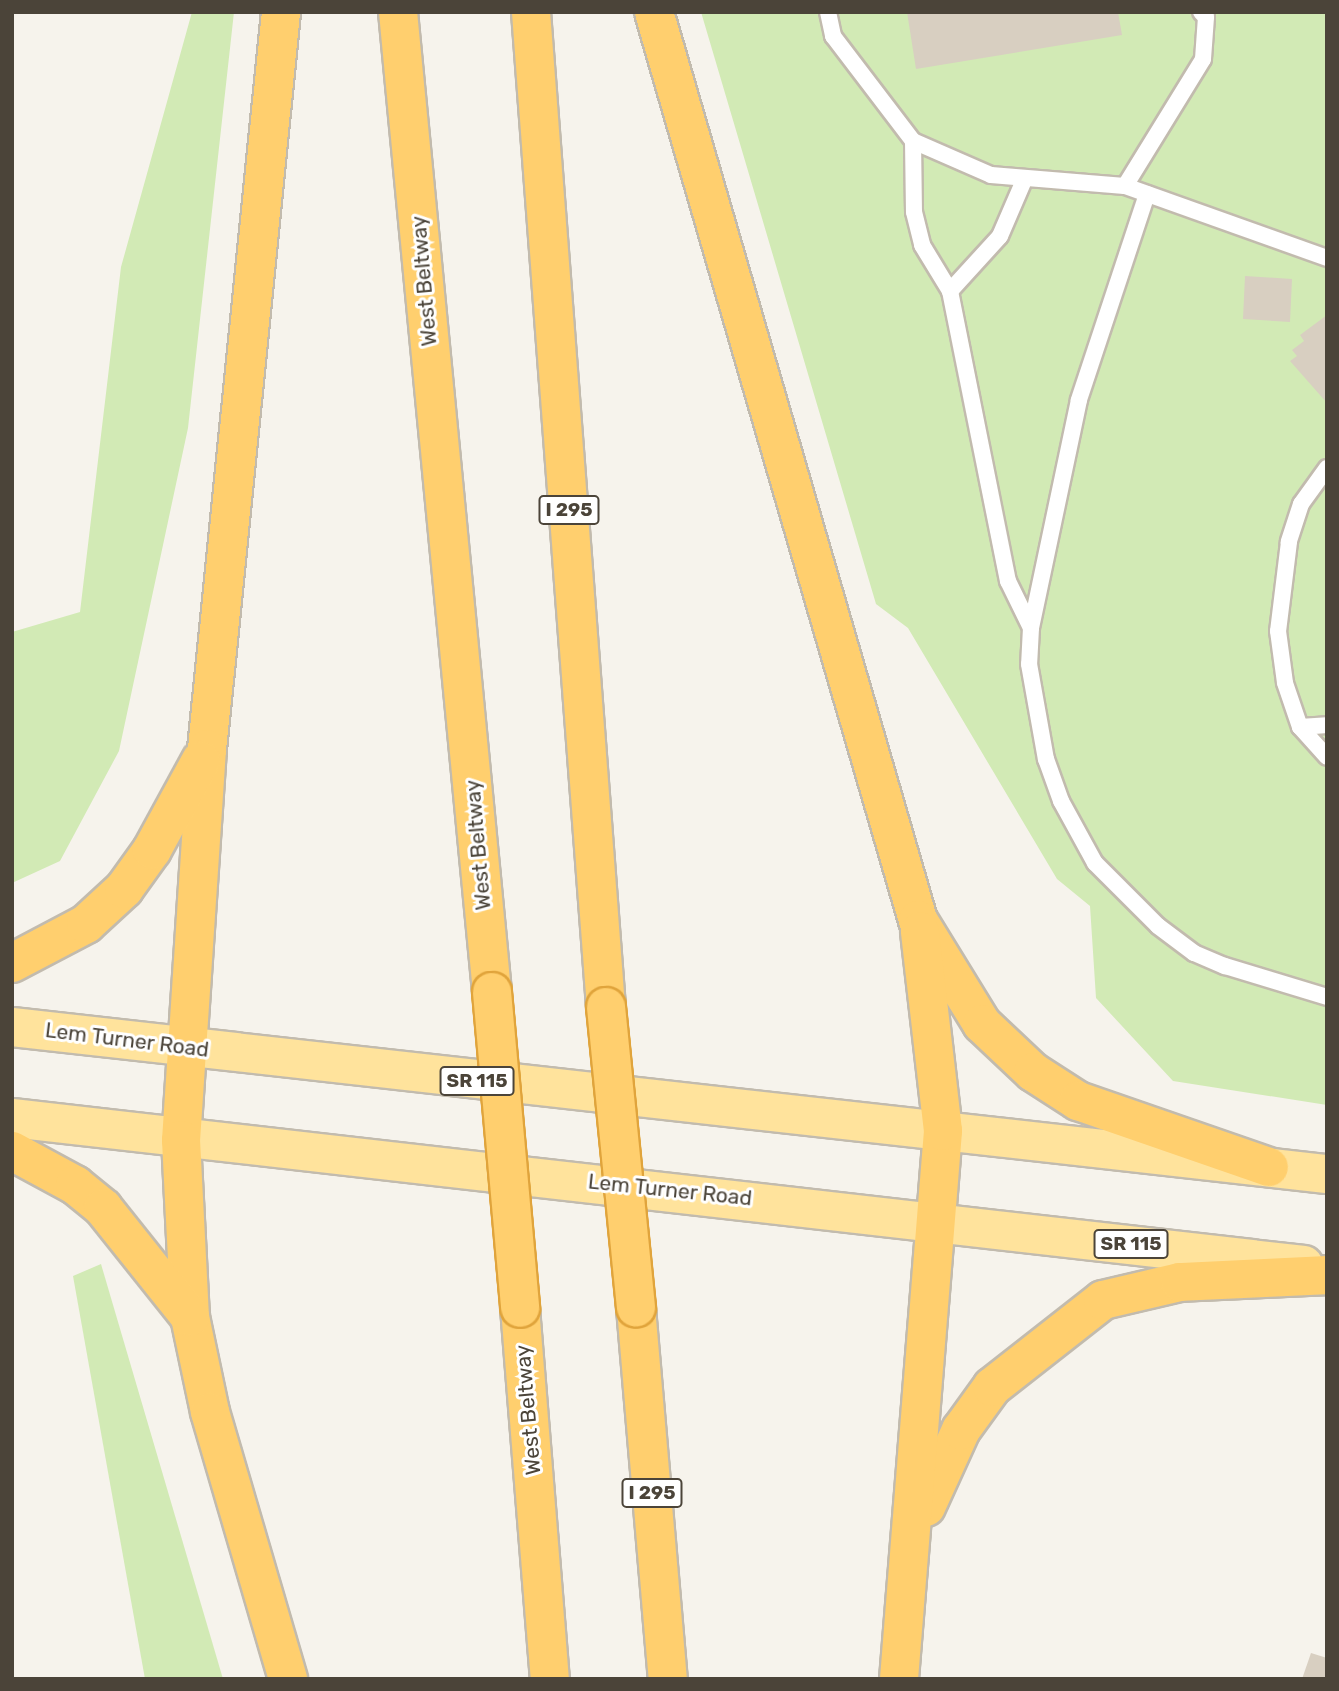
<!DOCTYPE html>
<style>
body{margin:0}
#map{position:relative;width:1339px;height:1691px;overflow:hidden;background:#f6f3ec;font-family:Rubik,sans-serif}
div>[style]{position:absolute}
.green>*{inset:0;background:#d2eab5}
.building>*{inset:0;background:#d8cfc1}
.roads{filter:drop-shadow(2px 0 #c2bbae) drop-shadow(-2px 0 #c2bbae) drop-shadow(0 2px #c2bbae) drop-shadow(0 -2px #c2bbae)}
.lane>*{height:16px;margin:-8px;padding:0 8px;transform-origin:8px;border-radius:8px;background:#fff}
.primary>*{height:38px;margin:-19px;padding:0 19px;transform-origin:19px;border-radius:19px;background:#ffe39c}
.highway>*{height:38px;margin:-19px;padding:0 19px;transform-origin:19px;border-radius:19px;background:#ffcf6e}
.bridges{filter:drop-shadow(2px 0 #e0a43c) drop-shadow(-2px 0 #e0a43c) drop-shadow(0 2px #e0a43c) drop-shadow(0 -2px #e0a43c)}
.highway-bridge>*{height:38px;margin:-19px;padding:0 19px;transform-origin:19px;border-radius:19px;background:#ffcf6e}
span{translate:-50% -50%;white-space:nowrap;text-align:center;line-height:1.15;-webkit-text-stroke:6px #fff;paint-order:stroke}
.shield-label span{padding:2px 5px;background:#fff;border:2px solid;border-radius:5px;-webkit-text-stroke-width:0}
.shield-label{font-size:19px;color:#4b4439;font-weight:700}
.street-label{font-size:21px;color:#4b4439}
.frame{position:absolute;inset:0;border:14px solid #4b4439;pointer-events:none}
</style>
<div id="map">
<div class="green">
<i style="clip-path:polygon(192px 12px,234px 12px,188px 428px,119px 751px,60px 861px,12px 883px,12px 632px,80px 612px,121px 267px)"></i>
<i style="clip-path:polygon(701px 12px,1327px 12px,1327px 1105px,1173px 1081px,1096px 998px,1090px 906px,1057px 879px,908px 628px,876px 604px)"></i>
<i style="clip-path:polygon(101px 1264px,223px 1679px,145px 1679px,73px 1276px)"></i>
</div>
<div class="building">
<i style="clip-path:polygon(907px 12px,1118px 12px,1122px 35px,916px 69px)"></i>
<i style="clip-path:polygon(1245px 276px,1292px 279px,1290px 322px,1243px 319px)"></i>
<i style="clip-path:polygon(1327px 315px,1327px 403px,1290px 361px,1297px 356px,1292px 350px,1304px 341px,1300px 335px)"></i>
<i style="clip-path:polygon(1311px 1653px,1327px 1658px,1327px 1679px,1302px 1679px)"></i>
</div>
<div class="roads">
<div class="lane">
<i style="left:828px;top:12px;width:25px;rotate:78deg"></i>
<i style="left:833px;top:36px;width:132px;rotate:52.7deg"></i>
<i style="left:913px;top:141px;width:85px;rotate:23.6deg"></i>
<i style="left:991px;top:175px;width:134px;rotate:4.7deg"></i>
<i style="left:1125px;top:186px;width:214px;rotate:19.6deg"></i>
<i style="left:913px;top:141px;width:71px;rotate:89.2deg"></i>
<i style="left:914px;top:212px;width:34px;rotate:76deg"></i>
<i style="left:922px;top:245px;width:54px;rotate:58.7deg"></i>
<i style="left:950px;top:291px;width:296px;rotate:78.7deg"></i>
<i style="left:1008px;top:581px;width:52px;rotate:63.9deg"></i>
<i style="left:1125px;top:186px;width:149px;rotate:-58.4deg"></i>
<i style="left:1203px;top:59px;width:42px;rotate:-85.9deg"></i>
<i style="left:1206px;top:17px;width:7px;rotate:-135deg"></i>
<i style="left:1147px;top:194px;width:217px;rotate:108.3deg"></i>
<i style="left:1079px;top:400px;width:233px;rotate:101.9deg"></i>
<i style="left:1031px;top:628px;width:36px;rotate:93deg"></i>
<i style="left:1029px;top:664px;width:97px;rotate:79.9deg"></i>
<i style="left:1046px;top:759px;width:45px;rotate:70.3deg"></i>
<i style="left:1061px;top:801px;width:71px;rotate:61.3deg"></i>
<i style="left:1095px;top:863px;width:89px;rotate:45deg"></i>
<i style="left:1158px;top:926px;width:45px;rotate:36.9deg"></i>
<i style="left:1194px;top:953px;width:34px;rotate:23deg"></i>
<i style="left:1225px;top:966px;width:107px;rotate:16.9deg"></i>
<i style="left:950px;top:291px;width:74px;rotate:-47.7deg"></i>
<i style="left:1000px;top:236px;width:63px;rotate:-66.7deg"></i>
<i style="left:1327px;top:468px;width:44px;rotate:125.8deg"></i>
<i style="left:1301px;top:504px;width:40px;rotate:108deg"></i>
<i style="left:1289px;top:542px;width:90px;rotate:97deg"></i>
<i style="left:1278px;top:631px;width:52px;rotate:82.3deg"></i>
<i style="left:1285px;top:683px;width:46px;rotate:71.2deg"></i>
<i style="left:1300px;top:727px;width:40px;rotate:48deg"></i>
<i style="left:1300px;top:727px;width:27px;rotate:-4deg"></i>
</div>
<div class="primary">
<i style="left:12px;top:1027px;width:1323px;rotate:6.38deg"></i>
<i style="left:12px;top:1118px;width:1300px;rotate:6.49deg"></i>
</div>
<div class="highway">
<i style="left:281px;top:12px;width:741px;rotate:95.73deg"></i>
<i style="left:207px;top:749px;width:392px;rotate:93.8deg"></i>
<i style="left:181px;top:1140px;width:177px;rotate:87.1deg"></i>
<i style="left:190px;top:1317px;width:97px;rotate:78.1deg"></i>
<i style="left:210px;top:1412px;width:278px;rotate:73.7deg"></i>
<i style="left:398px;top:12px;width:984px;rotate:84.52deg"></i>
<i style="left:531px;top:12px;width:998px;rotate:85.69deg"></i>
<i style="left:654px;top:12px;width:946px;rotate:73.79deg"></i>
<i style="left:918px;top:920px;width:122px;rotate:58.4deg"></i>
<i style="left:982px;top:1024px;width:70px;rotate:43.3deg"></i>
<i style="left:1033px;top:1072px;width:54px;rotate:32.8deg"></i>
<i style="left:1078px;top:1101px;width:202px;rotate:19.1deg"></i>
<i style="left:12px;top:963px;width:84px;rotate:-27.8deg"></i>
<i style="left:86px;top:924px;width:52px;rotate:-42.6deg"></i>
<i style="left:124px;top:889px;width:48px;rotate:-54.3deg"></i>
<i style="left:152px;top:850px;width:102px;rotate:-61.4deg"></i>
<i style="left:12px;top:1151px;width:72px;rotate:28.4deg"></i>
<i style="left:75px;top:1185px;width:36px;rotate:39deg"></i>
<i style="left:103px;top:1208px;width:139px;rotate:51.4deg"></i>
<i style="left:520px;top:1308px;width:372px;rotate:85.4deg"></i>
<i style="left:636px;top:1308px;width:372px;rotate:85.1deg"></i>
<i style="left:926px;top:1507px;width:85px;rotate:-65.6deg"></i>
<i style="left:961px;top:1430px;width:53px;rotate:-54.2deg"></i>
<i style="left:992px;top:1387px;width:141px;rotate:-38.1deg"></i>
<i style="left:1103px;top:1300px;width:79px;rotate:-13.2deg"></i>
<i style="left:1180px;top:1282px;width:147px;rotate:-2.7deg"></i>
<i style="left:899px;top:1679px;width:550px;rotate:-85.41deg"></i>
<i style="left:943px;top:1131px;width:201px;rotate:-96.6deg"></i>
</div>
</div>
<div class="bridges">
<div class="highway-bridge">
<i style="left:492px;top:992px;width:317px;rotate:84.9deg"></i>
<i style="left:606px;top:1007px;width:302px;rotate:84.3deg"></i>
</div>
</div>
<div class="shield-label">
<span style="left:569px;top:510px">I 295</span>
<span style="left:477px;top:1081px">SR 115</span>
<span style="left:1131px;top:1244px">SR 115</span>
<span style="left:652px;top:1493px">I 295</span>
</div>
<div class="street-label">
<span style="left:424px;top:281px;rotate:-95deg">West Beltway</span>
<span style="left:478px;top:845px;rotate:-95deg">West Beltway</span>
<span style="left:127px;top:1040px;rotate:7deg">Lem Turner Road</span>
<span style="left:670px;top:1190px;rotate:6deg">Lem Turner Road</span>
<span style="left:528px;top:1410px;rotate:-95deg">West Beltway</span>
</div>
<div class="frame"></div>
</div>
